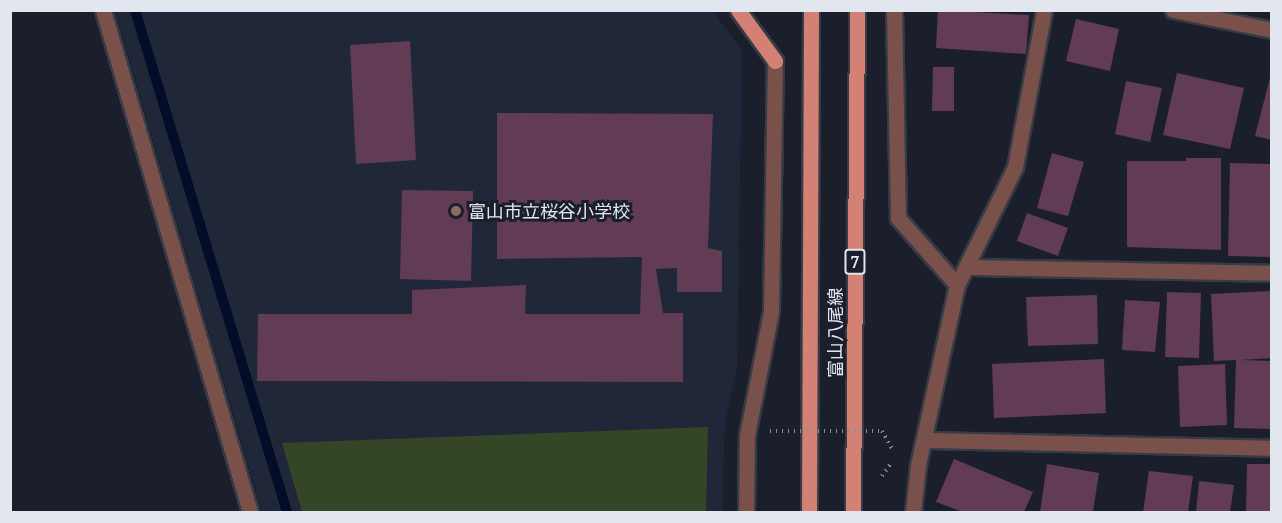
<!DOCTYPE html>
<meta charset="utf-8">
<style>
body{margin:0}
#map{position:relative;width:1282px;height:523px;overflow:hidden;background:#1a1f2b;font-family:"Noto Serif","Noto Sans JP",serif}
div>[style]{position:absolute}
.built>*{inset:0;background:#202738}
.green>*{inset:0;background:#344625}
.stream>*{height:10px;margin:-5px;padding:0 5px;transform-origin:5px;border-radius:5px;background:#030c29}
.building>*{inset:0;background:#613c54}
.path>*{height:4px;margin-top:-2px;transform-origin:0;background:repeating-linear-gradient(90deg,#888c96 0 1.5px,transparent 0 6px)}
.roads{filter:drop-shadow(2px 0 #363b46) drop-shadow(-2px 0 #363b46) drop-shadow(0 2px #363b46) drop-shadow(0 -2px #363b46)}
.minor>*{height:15px;margin:-7.5px;padding:0 7.5px;transform-origin:7.5px;border-radius:7.5px;background:#79514a}
.primary>*{height:15px;margin:-7.5px;padding:0 7.5px;transform-origin:7.5px;border-radius:7.5px;background:#d28174}
.path-bridge>*{height:4px;margin-top:-2px;transform-origin:0;background:repeating-linear-gradient(90deg,#888c96 0 1.5px,transparent 0 6px)}
.dots>*{width:16px;height:16px;translate:-50% -50%;box-sizing:border-box;border:3px solid #1a1f2b;border-radius:50%}
span{translate:-50% -50%;white-space:nowrap;text-align:center;line-height:1.15;-webkit-text-stroke:6px #1a1f2b;paint-order:stroke}
.shield-label span{padding:2px 4px;background:#1a1f2b;border:2px solid;border-radius:4px;-webkit-text-stroke-width:0}
.shield-label{font-size:16px;color:#e2e6ee;font-weight:700}
.poi-label{font-size:18px;color:#e2e6ee}
.left{translate:0 -50%;text-align:left}
.street-label{font-size:18px;color:#e2e6ee}
.frame{position:absolute;inset:0;border:12px solid #e2e6ee;pointer-events:none}
</style>
<div id="map">
<div class="built">
<i style="clip-path:polygon(115px 11px,713px 11px,742px 51px,737px 370px,725px 420px,722px 512px,262px 512px)"></i>
</div>
<div class="green">
<i style="clip-path:polygon(708px 427px,706px 512px,302px 512px,282px 443px)"></i>
</div>
<div class="stream">
<i style="left:135px;top:10px;width:525px;rotate:73.15deg"></i>
</div>
<div class="building">
<i style="clip-path:polygon(938px 10px,1029px 15px,1026px 54px,936px 48px)"></i>
<i style="clip-path:polygon(1076px 19px,1119px 29px,1110px 71px,1066px 61px)"></i>
<i style="clip-path:polygon(410px 41px,416px 160px,356px 164px,350px 45px)"></i>
<i style="clip-path:polygon(933px 67px,954px 67px,954px 111px,932px 111px)"></i>
<i style="clip-path:polygon(1177px 73px,1244px 88px,1230px 149px,1163px 135px)"></i>
<i style="clip-path:polygon(1271px 74px,1272px 74px,1272px 140px,1255px 136px)"></i>
<i style="clip-path:polygon(1126px 81px,1162px 88px,1150px 142px,1115px 134px)"></i>
<i style="clip-path:polygon(497px 113px,713px 114px,708px 248px,722px 251px,722px 292px,677px 292px,677px 268px,656px 269px,663px 313px,683px 313px,683px 382px,257px 381px,258px 314px,412px 314px,412px 290px,526px 285px,525px 314px,640px 314px,642px 257px,497px 259px)"></i>
<i style="clip-path:polygon(1052px 153px,1084px 162px,1068px 216px,1037px 208px)"></i>
<i style="clip-path:polygon(1186px 158px,1221px 158px,1221px 250px,1127px 247px,1127px 161px,1186px 161px)"></i>
<i style="clip-path:polygon(1230px 163px,1272px 164px,1272px 257px,1228px 256px)"></i>
<i style="clip-path:polygon(402px 190px,473px 191px,471px 281px,400px 279px)"></i>
<i style="clip-path:polygon(1027px 213px,1068px 228px,1058px 256px,1017px 241px)"></i>
<i style="clip-path:polygon(1270px 291px,1272px 358px,1241px 360px,1272px 361px,1272px 429px,1234px 428px,1236px 360px,1214px 361px,1211px 294px)"></i>
<i style="clip-path:polygon(1167px 292px,1201px 293px,1199px 358px,1165px 357px)"></i>
<i style="clip-path:polygon(1097px 295px,1098px 344px,1028px 346px,1026px 297px)"></i>
<i style="clip-path:polygon(1125px 300px,1160px 302px,1155px 352px,1122px 350px)"></i>
<i style="clip-path:polygon(1104px 359px,1106px 413px,994px 418px,992px 364px)"></i>
<i style="clip-path:polygon(1225px 364px,1227px 425px,1180px 427px,1178px 366px)"></i>
<i style="clip-path:polygon(954px 459px,1033px 492px,1024px 512px,963px 512px,936px 502px)"></i>
<i style="clip-path:polygon(1047px 464px,1099px 473px,1093px 512px,1040px 512px)"></i>
<i style="clip-path:polygon(1247px 464px,1272px 464px,1272px 512px,1246px 512px)"></i>
<i style="clip-path:polygon(1149px 471px,1193px 476px,1188px 512px,1143px 512px)"></i>
<i style="clip-path:polygon(1199px 481px,1234px 485px,1230px 512px,1196px 512px)"></i>
</div>
<div class="path">
<i style="left:882px;top:431px;width:22px;rotate:60deg"></i>
<i style="left:882px;top:476px;width:16px;rotate:-55deg"></i>
</div>
<div class="roads">
<div class="minor">
<i style="left:103px;top:10px;width:523px;rotate:73.68deg"></i>
<i style="left:894px;top:10px;width:208px;rotate:88.9deg"></i>
<i style="left:898px;top:218px;width:89px;rotate:48.6deg"></i>
<i style="left:1173px;top:10px;width:101px;rotate:11.4deg"></i>
<i style="left:966px;top:267px;width:306px;rotate:1.1deg"></i>
<i style="left:926px;top:440px;width:346px;rotate:1.3deg"></i>
<i style="left:746px;top:512px;width:77px;rotate:-89.3deg"></i>
<i style="left:747px;top:435px;width:126px;rotate:-79deg"></i>
<i style="left:771px;top:311px;width:250px;rotate:-89.1deg"></i>
<i style="left:913px;top:512px;width:47px;rotate:-83.9deg"></i>
<i style="left:918px;top:465px;width:184px;rotate:-77.8deg"></i>
<i style="left:957px;top:285px;width:131px;rotate:-63.8deg"></i>
<i style="left:1015px;top:167px;width:160px;rotate:-79.5deg"></i>
</div>
<div class="primary">
<i style="left:738px;top:10px;width:63px;rotate:54deg"></i>
<i style="left:809px;top:512px;width:502px;rotate:-89.77deg"></i>
<i style="left:853px;top:512px;width:502px;rotate:-89.54deg"></i>
</div>
</div>
<div class="path-bridge">
<i style="left:770px;top:431px;width:112px"></i>
</div>
<div class="dots">
<i style="left:456px;top:211px;background:#8d6e63"></i>
</div>
<div class="shield-label">
<span style="left:855px;top:262px">7</span>
</div>
<div class="poi-label">
<span class="left" style="left:468px;top:211px">富山市立桜谷小学校</span>
</div>
<div class="street-label">
<span style="left:835px;top:333px;rotate:-90deg">富山八尾線</span>
</div>
<div class="frame"></div>
</div>
